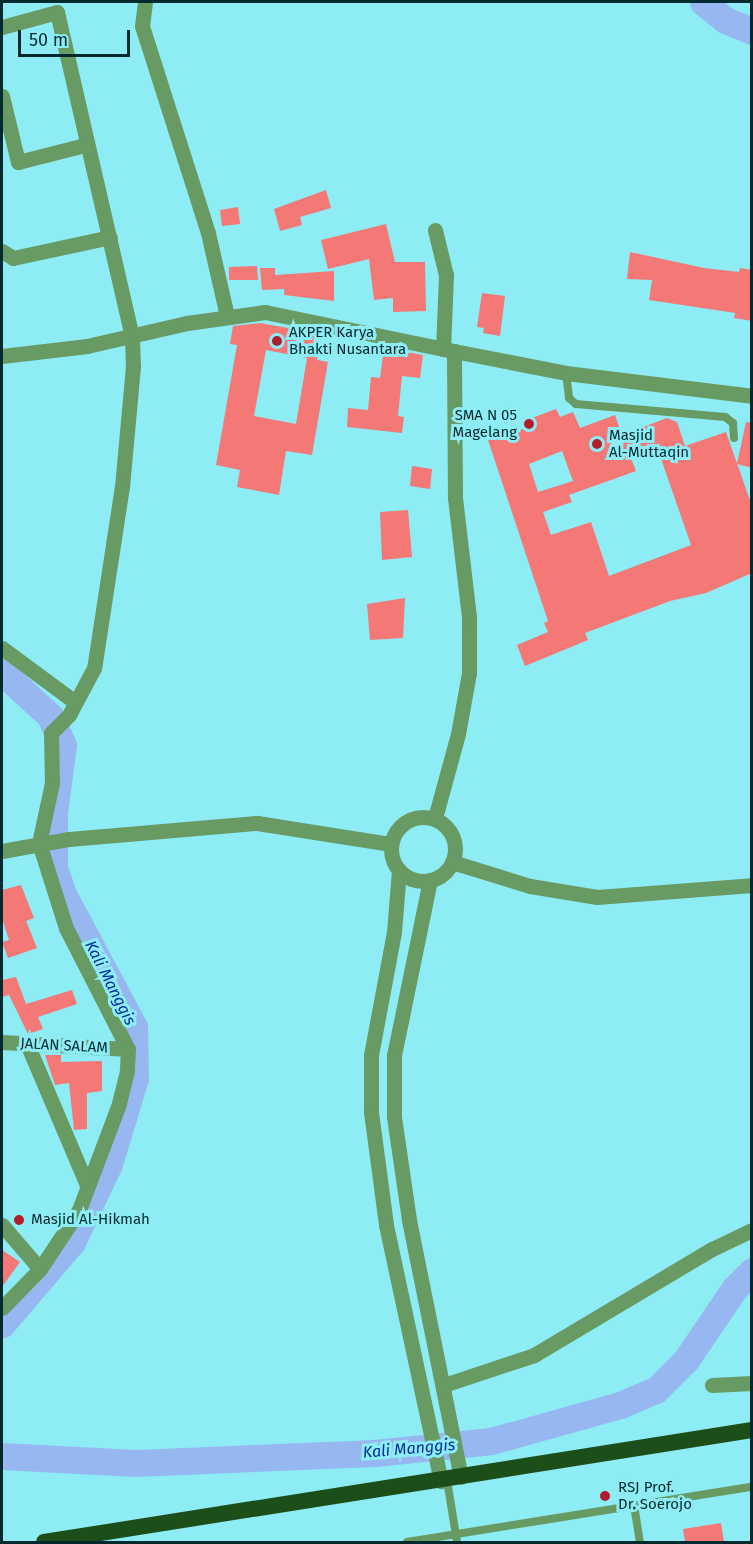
<!DOCTYPE html>
<style>
body{margin:0}
#map{position:relative;width:753px;height:1544px;overflow:hidden;background:#8eecf4;font-family:"Fira Sans",sans-serif}
div>[style]{position:absolute}
.river>*{height:27px;margin:-13.5px;padding:0 13.5px;transform-origin:13.5px;border-radius:13.5px;background:#97b7f1}
.building>*{inset:0;background:#f37876}
.service>*{height:8px;margin:-4px;padding:0 4px;transform-origin:4px;border-radius:4px;background:#689a64}
.minor>*{height:15px;margin:-7.5px;padding:0 7.5px;transform-origin:7.5px;border-radius:7.5px;background:#689a64}
.minor>.ring{margin:-7.5px;padding:0;box-sizing:content-box;background:none;border:15px solid #689a64;border-radius:50%}
.trunk>*{height:16px;margin:-8px;padding:0 8px;transform-origin:8px;border-radius:8px;background:#1c4e1a}
.dots>*{width:16px;height:16px;translate:-50% -50%;box-sizing:border-box;border:3px solid #8eecf4;border-radius:50%}
span{translate:-50% -50%;white-space:nowrap;text-align:center;line-height:1.15;-webkit-text-stroke:6px #8eecf4;paint-order:stroke}
.poi-label{font-size:15px;color:#002a2d}
.left{translate:0 -50%;text-align:left}
.right{translate:-100% -50%;text-align:right}
.street-label{font-size:15px;color:#002a2d}
.water-label{font-size:16px;color:#002e9b;font-style:italic}
.frame{position:absolute;inset:0;border:3px solid #002a2d;pointer-events:none}
.scale{position:absolute;left:18px;top:30px;width:112px;height:27px;box-sizing:border-box;border:3px solid #002a2d;border-top:0;padding-left:8px;font-size:18px;line-height:21px;white-space:nowrap;color:#002a2d;-webkit-text-stroke:4px #8eecf4;paint-order:stroke}
</style>
<div id="map">
<div class="river">
<i style="left:703px;top:2px;width:28px;rotate:39deg"></i>
<i style="left:725px;top:20px;width:29px;rotate:22deg"></i>
<i style="left:2px;top:672px;width:65px;rotate:42.5deg"></i>
<i style="left:50px;top:716px;width:32px;rotate:66deg"></i>
<i style="left:63px;top:745px;width:68px;rotate:97.7deg"></i>
<i style="left:54px;top:812px;width:56px;rotate:90deg"></i>
<i style="left:54px;top:868px;width:28px;rotate:71deg"></i>
<i style="left:63px;top:894px;width:151px;rotate:61.9deg"></i>
<i style="left:134px;top:1027px;width:51px;rotate:88.9deg"></i>
<i style="left:135px;top:1078px;width:90px;rotate:106.8deg"></i>
<i style="left:109px;top:1164px;width:86px;rotate:115.4deg"></i>
<i style="left:72px;top:1242px;width:108px;rotate:130.5deg"></i>
<i style="left:2px;top:1456px;width:133px;rotate:3deg"></i>
<i style="left:135px;top:1463px;width:240px;rotate:-2.4deg"></i>
<i style="left:375px;top:1453px;width:117px;rotate:-5.9deg"></i>
<i style="left:491px;top:1441px;width:134px;rotate:-15.6deg"></i>
<i style="left:620px;top:1405px;width:39px;rotate:-23deg"></i>
<i style="left:656px;top:1390px;width:42px;rotate:-45deg"></i>
<i style="left:686px;top:1360px;width:86px;rotate:-55.9deg"></i>
<i style="left:734px;top:1289px;width:25px;rotate:-45deg"></i>
</div>
<div class="building">
<i style="clip-path:polygon(326px 190px,331px 208px,300px 217px,302px 225px,280px 231px,274px 209px)"></i>
<i style="clip-path:polygon(238px 207px,240px 224px,222px 226px,220px 210px)"></i>
<i style="clip-path:polygon(386px 224px,395px 262px,425px 262px,426px 311px,393px 312px,393px 298px,374px 300px,369px 259px,328px 269px,321px 240px)"></i>
<i style="clip-path:polygon(630px 252px,704px 268px,739px 272px,740px 268px,752px 270px,752px 321px,734px 318px,735px 313px,649px 300px,652px 280px,627px 279px)"></i>
<i style="clip-path:polygon(257px 266px,258px 280px,229px 280px,229px 267px)"></i>
<i style="clip-path:polygon(260px 268px,275px 268px,275px 275px,334px 271px,334px 301px,284px 295px,284px 289px,262px 290px)"></i>
<i style="clip-path:polygon(482px 293px,505px 296px,500px 336px,483px 333px,484px 328px,477px 327px)"></i>
<i style="clip-path:polygon(evenodd,260px 323px,322px 334px,317px 360px,307px 358px,328px 362px,312px 455px,286px 451px,279px 495px,237px 487px,240px 470px,216px 465px,237px 345px,230px 344px,233px 326px,260px 323px,266px 350px,307px 358px,296px 424px,254px 416px,266px 350px)"></i>
<i style="clip-path:polygon(384px 348px,423px 355px,420px 378px,402px 376px,398px 416px,404px 417px,402px 433px,347px 427px,348px 408px,368px 410px,371px 377px,380px 378px)"></i>
<i style="clip-path:polygon(evenodd,556px 409px,560px 417px,573px 412px,580px 428px,615px 415px,622px 435px,667px 418px,677px 422px,685px 446px,726px 432px,752px 506px,752px 573px,706px 593px,670px 601px,585px 633px,588px 640px,525px 666px,517px 645px,548px 632px,544px 623px,548px 621px,488px 440px,532px 426px,529px 419px,556px 409px,657px 447px,691px 545px,609px 576px,591px 522px,551px 535px,543px 512px,572px 502px,569px 495px,636px 471px,631px 458px,657px 447px,556px 409px,562px 451px,573px 481px,538px 492px,529px 464px,562px 451px)"></i>
<i style="clip-path:polygon(746px 422px,752px 423px,752px 468px,737px 464px)"></i>
<i style="clip-path:polygon(412px 466px,432px 469px,430px 489px,410px 486px)"></i>
<i style="clip-path:polygon(408px 510px,412px 557px,382px 560px,380px 512px)"></i>
<i style="clip-path:polygon(405px 598px,403px 638px,370px 640px,367px 604px)"></i>
<i style="clip-path:polygon(21px 885px,34px 918px,26px 921px,37px 948px,8px 958px,2px 942px,9px 940px,2px 918px,2px 890px)"></i>
<i style="clip-path:polygon(16px 977px,26px 1004px,72px 990px,77px 1004px,38px 1017px,43px 1029px,28px 1034px,9px 995px,2px 997px,2px 980px)"></i>
<i style="clip-path:polygon(45px 1055px,61px 1055px,61px 1062px,102px 1061px,102px 1091px,87px 1093px,87px 1129px,74px 1130px,69px 1083px,55px 1085px)"></i>
<i style="clip-path:polygon(2px 1250px,20px 1262px,2px 1287px)"></i>
<i style="clip-path:polygon(721px 1523px,724px 1542px,685px 1542px,683px 1529px)"></i>
</div>
<div class="service">
<i style="left:566px;top:373px;width:25px;rotate:83deg"></i>
<i style="left:569px;top:398px;width:9px;rotate:41deg"></i>
<i style="left:576px;top:404px;width:150px;rotate:5deg"></i>
<i style="left:725px;top:417px;width:10px;rotate:37deg"></i>
<i style="left:733px;top:423px;width:15px;rotate:86deg"></i>
<i style="left:447px;top:1480px;width:63px;rotate:80.8deg"></i>
<i style="left:634px;top:1505px;width:37px;rotate:81deg"></i>
<i style="left:407px;top:1542px;width:349px;rotate:-9.1deg"></i>
</div>
<div class="minor">
<i style="left:145px;top:2px;width:24px;rotate:97deg"></i>
<i style="left:142px;top:26px;width:217px;rotate:72.3deg"></i>
<i style="left:208px;top:233px;width:85px;rotate:77.1deg"></i>
<i style="left:2px;top:27px;width:57px;rotate:-15.3deg"></i>
<i style="left:57px;top:12px;width:335px;rotate:77deg"></i>
<i style="left:132px;top:338px;width:28px;rotate:88deg"></i>
<i style="left:133px;top:366px;width:121px;rotate:95.2deg"></i>
<i style="left:122px;top:486px;width:184px;rotate:98.7deg"></i>
<i style="left:94px;top:668px;width:53px;rotate:118deg"></i>
<i style="left:69px;top:715px;width:25px;rotate:135deg"></i>
<i style="left:51px;top:733px;width:50px;rotate:88.9deg"></i>
<i style="left:52px;top:783px;width:61px;rotate:102.2deg"></i>
<i style="left:39px;top:843px;width:89px;rotate:72.4deg"></i>
<i style="left:66px;top:928px;width:136px;rotate:62.9deg"></i>
<i style="left:128px;top:1049px;width:22px;rotate:93deg"></i>
<i style="left:127px;top:1071px;width:34px;rotate:104deg"></i>
<i style="left:119px;top:1104px;width:113px;rotate:110.7deg"></i>
<i style="left:79px;top:1210px;width:71px;rotate:123.5deg"></i>
<i style="left:40px;top:1269px;width:54px;rotate:134.3deg"></i>
<i style="left:2px;top:96px;width:68px;rotate:76.4deg"></i>
<i style="left:18px;top:162px;width:69px;rotate:-14.2deg"></i>
<i style="left:435px;top:230px;width:46px;rotate:76.3deg"></i>
<i style="left:446px;top:275px;width:74px;rotate:92.3deg"></i>
<i style="left:2px;top:251px;width:13px;rotate:32deg"></i>
<i style="left:13px;top:258px;width:99px;rotate:-12.2deg"></i>
<i style="left:2px;top:356px;width:86px;rotate:-6.7deg"></i>
<i style="left:87px;top:346px;width:103px;rotate:-13deg"></i>
<i style="left:187px;top:323px;width:79px;rotate:-8deg"></i>
<i style="left:265px;top:312px;width:193px;rotate:11.7deg"></i>
<i style="left:2px;top:648px;width:91px;rotate:36.5deg"></i>
<i class="ring" style="left:391px;top:817px;width:49px;height:49px"></i>
<i style="left:435px;top:818px;width:87px;rotate:-74.7deg"></i>
<i style="left:458px;top:734px;width:62px;rotate:-79.8deg"></i>
<i style="left:469px;top:673px;width:56px;rotate:-90deg"></i>
<i style="left:469px;top:617px;width:120px;rotate:-96.7deg"></i>
<i style="left:455px;top:498px;width:147px;rotate:-90.4deg"></i>
<i style="left:454px;top:351px;width:114px;rotate:11.1deg"></i>
<i style="left:566px;top:373px;width:187px;rotate:7deg"></i>
<i style="left:2px;top:851px;width:68px;rotate:-10.2deg"></i>
<i style="left:69px;top:839px;width:189px;rotate:-4.9deg"></i>
<i style="left:257px;top:823px;width:136px;rotate:8.9deg"></i>
<i style="left:452px;top:862px;width:82px;rotate:17.1deg"></i>
<i style="left:530px;top:886px;width:68px;rotate:9.3deg"></i>
<i style="left:597px;top:897px;width:155px;rotate:-4.4deg"></i>
<i style="left:399px;top:870px;width:62px;rotate:94.6deg"></i>
<i style="left:394px;top:932px;width:125px;rotate:100.6deg"></i>
<i style="left:371px;top:1055px;width:57px;rotate:90deg"></i>
<i style="left:371px;top:1112px;width:114px;rotate:82.4deg"></i>
<i style="left:386px;top:1225px;width:262px;rotate:77.9deg"></i>
<i style="left:430px;top:880px;width:179px;rotate:101.6deg"></i>
<i style="left:394px;top:1055px;width:62px;rotate:90deg"></i>
<i style="left:394px;top:1117px;width:104px;rotate:81.7deg"></i>
<i style="left:409px;top:1220px;width:262px;rotate:78.6deg"></i>
<i style="left:2px;top:1042px;width:126px;rotate:3.2deg"></i>
<i style="left:28px;top:1046px;width:151px;rotate:67deg"></i>
<i style="left:2px;top:1225px;width:58px;rotate:49.2deg"></i>
<i style="left:444px;top:1385px;width:95px;rotate:-18.4deg"></i>
<i style="left:534px;top:1355px;width:207px;rotate:-30.8deg"></i>
<i style="left:712px;top:1249px;width:44px;rotate:-25.4deg"></i>
<i style="left:712px;top:1385px;width:40px;rotate:-2.9deg"></i>
</div>
<div class="trunk">
<i style="left:44px;top:1542px;width:717px;rotate:-8.99deg"></i>
</div>
<div class="dots">
<i style="left:277px;top:341px;background:#b01d2c"></i>
<i style="left:529px;top:424px;background:#b01d2c"></i>
<i style="left:597px;top:444px;background:#b01d2c"></i>
<i style="left:19px;top:1220px;background:#b01d2c"></i>
<i style="left:605px;top:1496px;background:#b01d2c"></i>
</div>
<div class="poi-label">
<span class="left" style="left:289px;top:341px">AKPER Karya<br>Bhakti Nusantara</span>
<span class="right" style="left:517px;top:424px">SMA N 05<br>Magelang</span>
<span class="left" style="left:609px;top:444px">Masjid<br>Al-Muttaqin</span>
<span class="left" style="left:31px;top:1220px">Masjid Al-Hikmah</span>
<span class="left" style="left:618px;top:1496px">RSJ Prof.<br>Dr. Soerojo</span>
</div>
<div class="street-label">
<span style="left:64px;top:1046px;rotate:3deg">JALAN SALAM</span>
</div>
<div class="water-label">
<span style="left:110px;top:983px;rotate:63deg">Kali Manggis</span>
<span style="left:409px;top:1449px;rotate:-5deg">Kali Manggis</span>
</div>
<div class="frame"></div>
<div class="scale">50 m</div>
</div>
